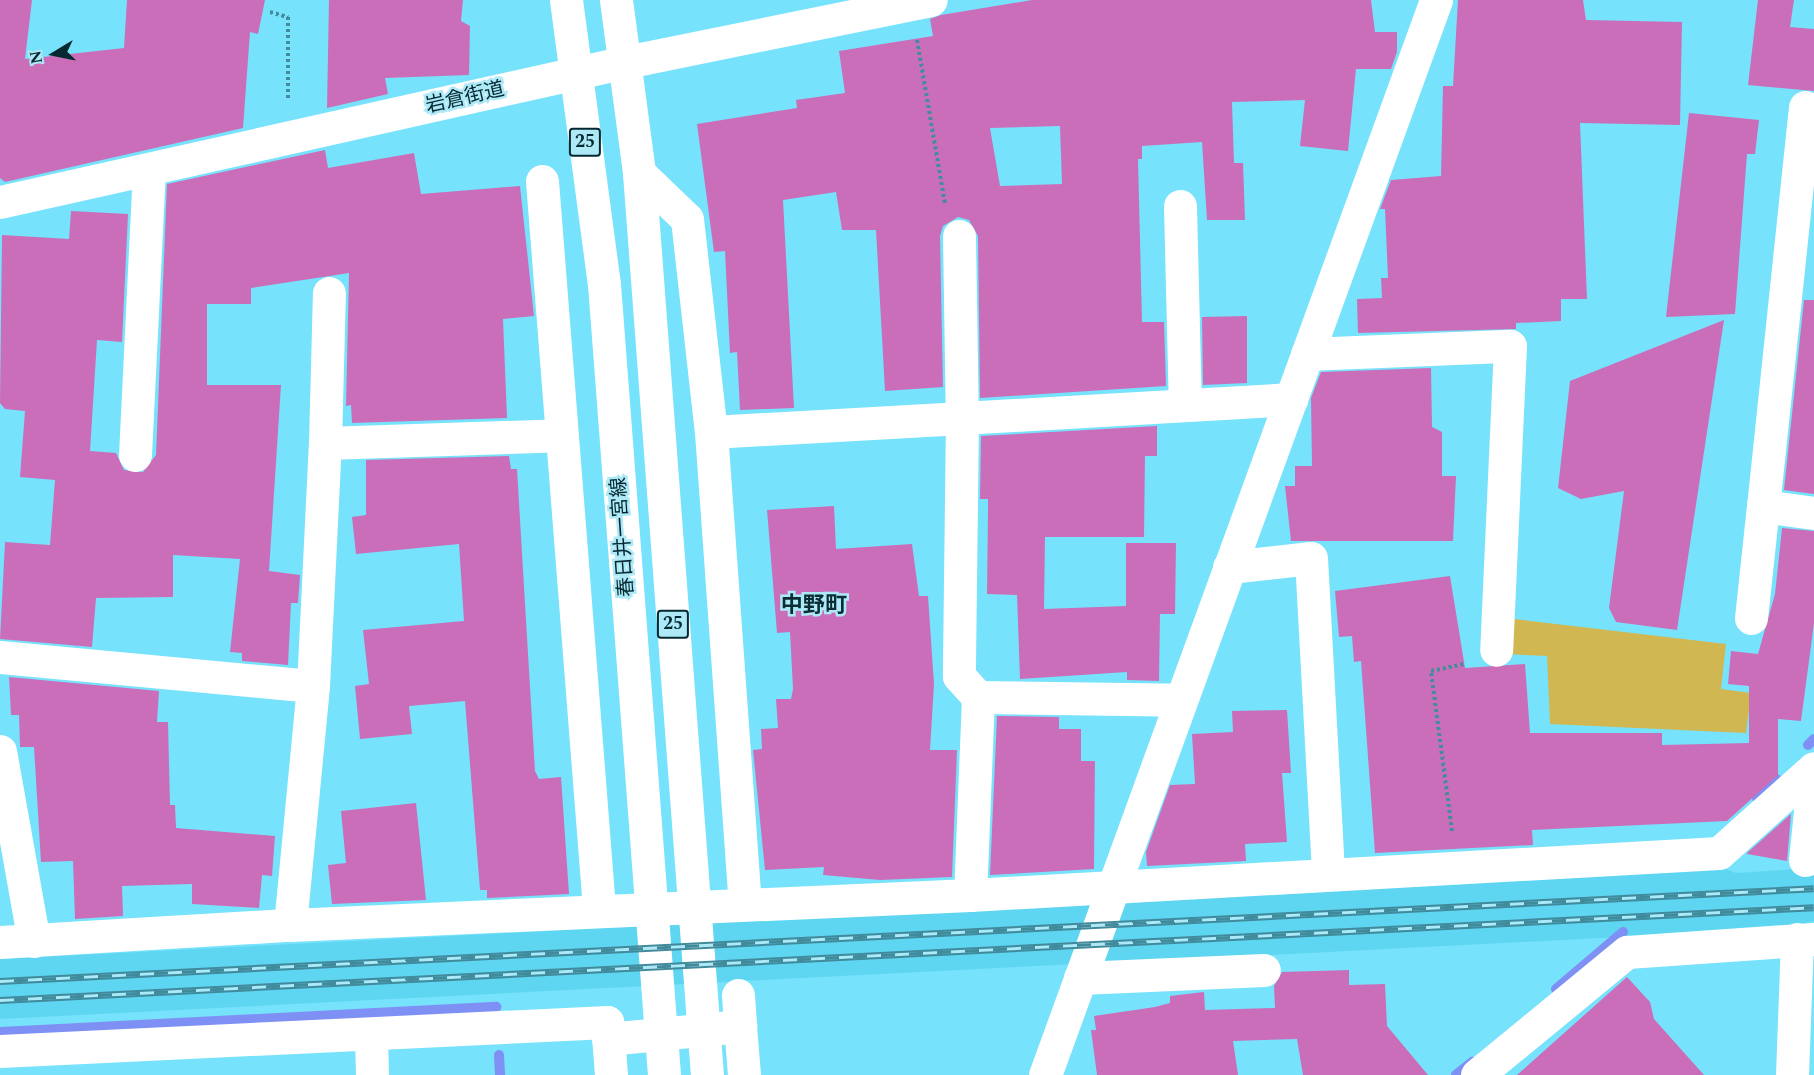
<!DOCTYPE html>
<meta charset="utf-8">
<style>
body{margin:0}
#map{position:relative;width:1814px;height:1075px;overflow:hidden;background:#77e2fb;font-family:Spectral,"Noto Sans JP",serif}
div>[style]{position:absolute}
.built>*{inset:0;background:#5ed6f1}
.green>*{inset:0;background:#d1b751}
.stream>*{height:10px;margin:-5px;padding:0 5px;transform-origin:5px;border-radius:5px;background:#7f90f4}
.building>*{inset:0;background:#cb6eb9}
.path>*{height:4px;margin-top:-2px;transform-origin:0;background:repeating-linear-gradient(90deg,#428c9d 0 3px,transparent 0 6px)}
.minor>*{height:33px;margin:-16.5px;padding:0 16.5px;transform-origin:16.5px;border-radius:16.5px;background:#fff}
.major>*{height:33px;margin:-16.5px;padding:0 16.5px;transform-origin:16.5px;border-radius:16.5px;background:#fff}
.rail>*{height:7px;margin-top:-3.5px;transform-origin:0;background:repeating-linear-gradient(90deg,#aee9f7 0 14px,#418a9b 0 28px);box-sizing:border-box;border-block:2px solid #418a9b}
span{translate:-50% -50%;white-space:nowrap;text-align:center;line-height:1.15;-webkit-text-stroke:5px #aee9f7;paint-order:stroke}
.shield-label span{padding:2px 4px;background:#aee9f7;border:2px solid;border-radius:4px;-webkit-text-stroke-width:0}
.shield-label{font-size:18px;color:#052931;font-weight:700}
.street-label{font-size:20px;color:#052931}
.quarter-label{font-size:22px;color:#0b2e36;font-weight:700}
.north{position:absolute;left:24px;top:24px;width:60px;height:60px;-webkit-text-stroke:4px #aee9f7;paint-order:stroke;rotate:260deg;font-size:16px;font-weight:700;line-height:24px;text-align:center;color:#052931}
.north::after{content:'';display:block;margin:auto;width:21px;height:27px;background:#052931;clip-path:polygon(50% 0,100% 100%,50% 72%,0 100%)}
</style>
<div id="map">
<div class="built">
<i style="clip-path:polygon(1723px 868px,1736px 873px,1814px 868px,1814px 921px,1774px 929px,1097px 964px,1119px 899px)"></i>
<i style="clip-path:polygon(1097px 903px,1075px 964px,0 1019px,0 959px)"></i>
</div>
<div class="green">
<i style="clip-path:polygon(1506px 618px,1726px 644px,1721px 689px,1751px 693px,1746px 733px,1550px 724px,1547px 656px,1505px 654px)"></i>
</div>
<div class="stream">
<i style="left:1808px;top:745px;width:8px;rotate:-45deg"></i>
<i style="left:1757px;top:798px;width:27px;rotate:-45deg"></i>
<i style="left:1556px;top:989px;width:88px;rotate:-40.4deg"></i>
<i style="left:0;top:1032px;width:497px;rotate:-2.9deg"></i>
<i style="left:499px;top:1055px;width:20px;rotate:87deg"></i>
<i style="left:1456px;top:1075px;width:21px;rotate:-39deg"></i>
</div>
<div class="building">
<i style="clip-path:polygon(0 0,32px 0,25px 59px,124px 48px,127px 0,265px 0,258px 34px,250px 32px,243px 128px,5px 182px,0 178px)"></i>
<i style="clip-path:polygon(329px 0,463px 0,461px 21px,470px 26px,469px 75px,385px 78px,388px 94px,327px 108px)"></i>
<i style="clip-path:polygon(evenodd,1032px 0,1371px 0,1375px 32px,1397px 32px,1397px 52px,1391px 69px,1356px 69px,1348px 151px,1300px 146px,1305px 100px,1232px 102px,1234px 163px,1243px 163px,1245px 220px,1207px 220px,1202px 142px,1142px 146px,1142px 159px,1138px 159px,1142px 322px,1164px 322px,1166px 386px,980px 398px,978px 236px,969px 220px,958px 217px,943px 226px,940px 236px,943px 387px,885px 391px,876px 230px,842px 230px,836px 192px,783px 200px,794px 408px,740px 410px,737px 352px,730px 353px,725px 251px,714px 252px,697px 124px,797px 108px,796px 100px,845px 93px,839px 51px,933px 36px,930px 19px,941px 15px,1032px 0,1060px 126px,1062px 184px,1000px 186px,990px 128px,1060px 126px)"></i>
<i style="clip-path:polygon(1458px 0,1583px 0,1586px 20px,1682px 22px,1680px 125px,1580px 123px,1587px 299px,1561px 299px,1561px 321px,1516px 323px,1516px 329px,1358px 333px,1357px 299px,1382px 298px,1381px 278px,1388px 278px,1385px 209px,1380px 209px,1391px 180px,1441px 176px,1443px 86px,1453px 86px)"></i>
<i style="clip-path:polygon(1758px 0,1794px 0,1790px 27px,1814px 29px,1814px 91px,1748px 85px)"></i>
<i style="clip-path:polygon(1689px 113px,1759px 120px,1755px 154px,1747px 154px,1735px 314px,1666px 317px)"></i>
<i style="clip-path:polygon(325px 150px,328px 168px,414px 153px,421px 194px,520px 186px,534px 316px,503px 319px,507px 418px,352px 423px,351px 405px,346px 406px,349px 273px,251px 288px,251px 304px,207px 304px,207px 385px,281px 385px,269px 571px,300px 575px,298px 603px,291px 603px,288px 665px,242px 661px,242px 653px,230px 652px,240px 559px,173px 555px,173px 597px,96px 598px,92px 647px,0 639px,5px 542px,50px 545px,55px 480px,20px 477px,25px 411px,5px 409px,0 403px,2px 235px,69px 239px,71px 211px,128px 214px,122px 342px,97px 340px,90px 451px,116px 453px,124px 470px,143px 472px,156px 455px,167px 184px)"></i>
<i style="clip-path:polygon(1804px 300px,1814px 300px,1814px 494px,1784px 490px)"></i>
<i style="clip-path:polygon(1247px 316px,1247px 383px,1203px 385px,1202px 317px)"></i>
<i style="clip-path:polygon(1724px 320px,1677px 630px,1616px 622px,1609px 608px,1624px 491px,1581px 499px,1558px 488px,1570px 381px)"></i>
<i style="clip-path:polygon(1431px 368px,1432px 427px,1442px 432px,1442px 476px,1456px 476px,1453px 541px,1291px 541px,1285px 486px,1295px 486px,1295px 466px,1312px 466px,1311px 398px,1321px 372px)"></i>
<i style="clip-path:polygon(1157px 426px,1157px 456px,1145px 456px,1144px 537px,1045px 537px,1044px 609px,1126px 606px,1126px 543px,1176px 543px,1175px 614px,1160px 614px,1159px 681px,1127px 680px,1127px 672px,1020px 679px,1017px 595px,987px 594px,988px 509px,988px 499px,980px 499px,981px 436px)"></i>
<i style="clip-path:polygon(509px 456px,511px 469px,517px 469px,535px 771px,539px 779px,561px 777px,569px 894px,487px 898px,487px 890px,480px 890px,465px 701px,409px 706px,412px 734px,360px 739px,355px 686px,369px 684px,363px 630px,464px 621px,459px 544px,356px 554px,352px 517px,366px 515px,366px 460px)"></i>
<i style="clip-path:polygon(834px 506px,836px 549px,912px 544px,919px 596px,928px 596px,934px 684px,930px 750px,957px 750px,952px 877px,880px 880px,823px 875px,824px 867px,765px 870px,753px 750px,762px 749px,761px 729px,778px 728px,776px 699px,791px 699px,793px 689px,790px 632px,777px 633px,767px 510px)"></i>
<i style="clip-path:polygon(1782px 528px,1814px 531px,1814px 623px,1801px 721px,1778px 719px,1778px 775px,1727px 821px,1532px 830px,1533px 845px,1375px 853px,1361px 661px,1354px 662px,1352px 636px,1339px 637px,1335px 591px,1450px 576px,1465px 668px,1525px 664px,1530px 733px,1662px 733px,1662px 745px,1749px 743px,1749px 686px,1728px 684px,1731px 651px,1758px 654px,1775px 594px)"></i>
<i style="clip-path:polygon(9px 677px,159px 691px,157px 722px,168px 722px,170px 805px,175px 805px,176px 828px,275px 836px,272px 876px,262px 875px,259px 908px,192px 904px,192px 884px,122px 886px,123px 916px,75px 919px,73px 861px,41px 862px,34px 747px,20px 747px,19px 715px,11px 715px)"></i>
<i style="clip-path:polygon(1287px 710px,1291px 773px,1282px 773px,1287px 842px,1245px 844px,1246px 861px,1147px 866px,1146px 852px,1170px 785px,1195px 784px,1192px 734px,1233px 732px,1232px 711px)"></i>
<i style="clip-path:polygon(997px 716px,1059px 717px,1059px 729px,1081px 729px,1081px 761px,1095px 761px,1094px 869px,990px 875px)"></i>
<i style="clip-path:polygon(416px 803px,426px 900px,332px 904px,328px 865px,346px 863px,341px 811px)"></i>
<i style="clip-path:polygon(1791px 814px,1787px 861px,1747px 854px,1747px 853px)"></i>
<i style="clip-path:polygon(1349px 970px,1349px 985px,1385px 984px,1387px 1026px,1428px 1075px,1303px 1075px,1297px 1039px,1233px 1041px,1238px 1075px,1097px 1075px,1091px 1030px,1096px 1030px,1094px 1016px,1155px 1007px,1170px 1003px,1170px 996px,1204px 992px,1205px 1010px,1275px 1008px,1274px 986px,1282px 972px)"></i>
<i style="clip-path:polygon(1627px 977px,1650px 1002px,1654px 1019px,1704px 1075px,1517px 1075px)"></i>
</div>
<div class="path">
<i style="left:270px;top:12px;width:19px;rotate:16deg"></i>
<i style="left:288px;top:17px;width:84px;rotate:90deg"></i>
<i style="left:917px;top:40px;width:166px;rotate:80.3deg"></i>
<i style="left:1452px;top:831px;width:161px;rotate:-97.5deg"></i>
<i style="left:1431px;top:671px;width:35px;rotate:-12deg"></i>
</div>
<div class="minor">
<i style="left:1805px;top:107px;width:401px;rotate:96deg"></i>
<i style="left:1763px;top:506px;width:51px;rotate:7.8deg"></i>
<i style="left:639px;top:173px;width:66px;rotate:43.8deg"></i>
<i style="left:687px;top:219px;width:214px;rotate:83.6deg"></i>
<i style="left:711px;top:432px;width:473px;rotate:85.9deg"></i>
<i style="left:542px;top:181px;width:730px;rotate:85.52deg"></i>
<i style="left:0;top:202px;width:636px;rotate:-12.62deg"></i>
<i style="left:621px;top:63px;width:316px;rotate:-11.5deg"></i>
<i style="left:1180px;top:206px;width:199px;rotate:88.6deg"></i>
<i style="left:959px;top:236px;width:182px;rotate:89.1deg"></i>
<i style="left:962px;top:418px;width:330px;rotate:-3.3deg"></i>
<i style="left:1307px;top:354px;width:203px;rotate:-2.3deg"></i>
<i style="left:1510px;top:346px;width:304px;rotate:92.6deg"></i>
<i style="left:711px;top:432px;width:251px;rotate:-3.2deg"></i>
<i style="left:962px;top:418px;width:258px;rotate:90.7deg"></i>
<i style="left:959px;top:676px;width:28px;rotate:48deg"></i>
<i style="left:978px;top:697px;width:198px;rotate:92.3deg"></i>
<i style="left:325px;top:443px;width:150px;rotate:-88.5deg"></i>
<i style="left:135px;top:455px;width:286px;rotate:-87.2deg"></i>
<i style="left:1229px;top:567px;width:82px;rotate:-6.3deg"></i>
<i style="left:1311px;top:558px;width:317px;rotate:86.9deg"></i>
<i style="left:1751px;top:618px;width:113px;rotate:-83.9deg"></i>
<i style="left:0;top:657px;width:314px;rotate:5.3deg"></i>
<i style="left:978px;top:697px;width:203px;rotate:0.8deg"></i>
<i style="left:0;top:751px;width:193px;rotate:79.9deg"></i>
<i style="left:1805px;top:860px;width:87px;rotate:-84.1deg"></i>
<i style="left:290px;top:925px;width:681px;rotate:-2.53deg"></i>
<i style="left:970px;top:895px;width:750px;rotate:-3.21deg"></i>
<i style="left:1719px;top:853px;width:127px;rotate:-41.8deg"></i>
<i style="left:0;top:942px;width:290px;rotate:-3.4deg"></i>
<i style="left:290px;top:925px;width:240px;rotate:-84.5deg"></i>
<i style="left:313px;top:686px;width:243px;rotate:-87.2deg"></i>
<i style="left:325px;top:443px;width:236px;rotate:-1.9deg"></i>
<i style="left:1080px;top:978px;width:184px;rotate:-2.5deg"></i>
<i style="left:738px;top:995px;width:31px;rotate:86deg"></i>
<i style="left:371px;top:1034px;width:41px;rotate:88.6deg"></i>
<i style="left:608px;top:1039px;width:133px;rotate:-5.6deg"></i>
<i style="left:740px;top:1026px;width:49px;rotate:85.3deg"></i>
<i style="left:0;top:1051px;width:608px;rotate:-2.74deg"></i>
<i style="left:607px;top:1022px;width:53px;rotate:85.7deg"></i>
<i style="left:1045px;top:1075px;width:1144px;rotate:-70.01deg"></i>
<i style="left:1477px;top:1075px;width:194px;rotate:-39.4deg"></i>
<i style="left:1627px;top:952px;width:187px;rotate:-4deg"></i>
<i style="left:1792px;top:1075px;width:136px;rotate:-87.9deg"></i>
</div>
<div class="major">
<i style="left:566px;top:0;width:287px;rotate:82.4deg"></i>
<i style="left:604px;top:284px;width:793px;rotate:85.66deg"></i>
<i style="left:616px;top:0;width:175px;rotate:82.4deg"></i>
<i style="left:639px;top:173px;width:905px;rotate:85.69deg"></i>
</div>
<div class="rail">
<i style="left:0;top:981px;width:1816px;rotate:-2.93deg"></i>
<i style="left:0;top:1000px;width:1816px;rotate:-2.93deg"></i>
</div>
<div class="shield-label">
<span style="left:585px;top:142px">25</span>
<span style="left:673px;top:624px">25</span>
</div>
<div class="street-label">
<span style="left:465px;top:98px;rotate:-13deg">岩倉街道</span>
<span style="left:623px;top:537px;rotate:-94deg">春日井一宮線</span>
</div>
<div class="quarter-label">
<span style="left:814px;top:606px">中野町</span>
</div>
<div class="north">N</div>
</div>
